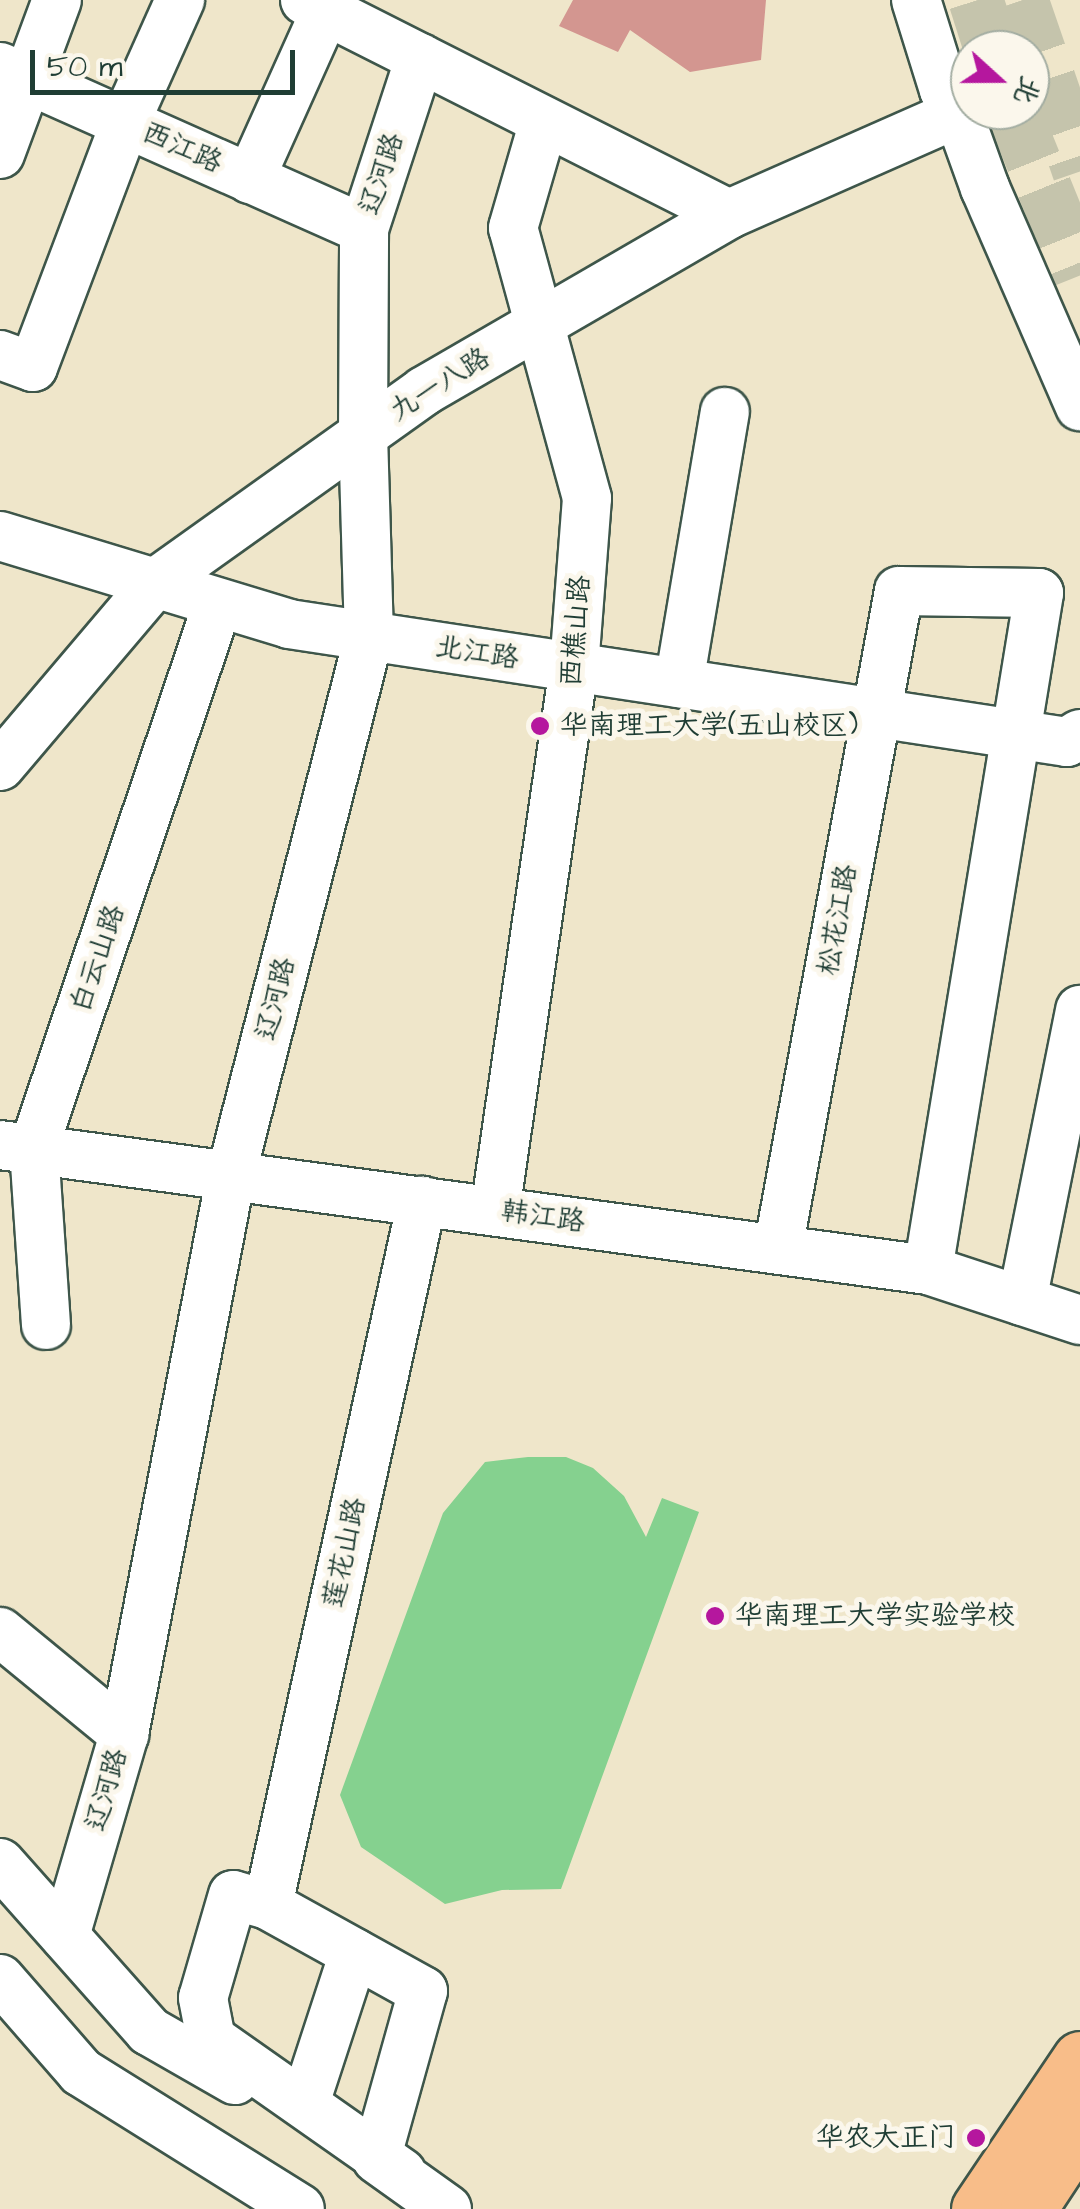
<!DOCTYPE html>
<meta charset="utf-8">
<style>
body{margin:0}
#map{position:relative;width:1080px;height:2209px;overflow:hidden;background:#efe6ca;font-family:"Architects Daughter","LXGW WenKai TC",sans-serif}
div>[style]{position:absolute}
.green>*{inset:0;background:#85d18f}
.building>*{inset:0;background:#d39690}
.major-tunnel>*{height:55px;margin-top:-27.5px;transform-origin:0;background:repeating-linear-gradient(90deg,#c5c4ac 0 55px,transparent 0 83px)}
.roads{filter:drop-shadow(2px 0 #3e564a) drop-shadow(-2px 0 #3e564a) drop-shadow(0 2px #3e564a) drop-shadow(0 -2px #3e564a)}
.minor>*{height:48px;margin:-24px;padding:0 24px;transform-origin:24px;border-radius:24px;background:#fff}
.major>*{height:55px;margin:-27.5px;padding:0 27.5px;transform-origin:27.5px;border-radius:27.5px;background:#f8bd89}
.dots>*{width:28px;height:28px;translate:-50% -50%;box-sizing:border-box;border:5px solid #fbf7ec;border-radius:50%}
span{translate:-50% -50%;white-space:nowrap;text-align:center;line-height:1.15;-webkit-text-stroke:10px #fbf7ec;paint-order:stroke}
.street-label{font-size:28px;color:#1f3d34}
.poi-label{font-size:28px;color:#1f3d34}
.left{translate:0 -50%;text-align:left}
.right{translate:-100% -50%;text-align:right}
.north{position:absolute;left:950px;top:30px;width:100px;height:100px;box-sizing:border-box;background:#fbf7ec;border:2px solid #a3ada2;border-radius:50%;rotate:111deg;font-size:28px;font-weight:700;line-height:40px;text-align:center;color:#1f3d34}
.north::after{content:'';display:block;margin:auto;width:35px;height:45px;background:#b5179e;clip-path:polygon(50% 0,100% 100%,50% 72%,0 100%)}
.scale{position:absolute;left:30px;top:50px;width:265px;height:45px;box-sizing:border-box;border:5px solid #1f3d34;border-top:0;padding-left:12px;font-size:30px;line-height:35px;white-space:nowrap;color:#1f3d34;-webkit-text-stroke:8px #fbf7ec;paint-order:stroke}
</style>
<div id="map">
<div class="green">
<i style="clip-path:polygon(528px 1457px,566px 1457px,593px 1468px,624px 1496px,646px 1537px,662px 1498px,699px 1512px,561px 1889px,502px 1890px,445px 1904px,361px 1847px,340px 1795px,443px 1513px,485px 1462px)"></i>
</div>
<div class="building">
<i style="clip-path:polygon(573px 0,766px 0,761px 60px,690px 72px,630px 30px,618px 52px,559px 26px)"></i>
</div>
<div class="major-tunnel">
<i style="left:976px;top:0;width:52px;rotate:72.3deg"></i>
<i style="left:1021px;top:0;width:181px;rotate:71deg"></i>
<i style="left:1013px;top:110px;width:178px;rotate:67.9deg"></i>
</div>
<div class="roads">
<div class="minor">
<i style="left:305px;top:0;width:475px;rotate:26.8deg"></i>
<i style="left:916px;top:0;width:94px;rotate:72.7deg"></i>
<i style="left:944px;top:90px;width:27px;rotate:59deg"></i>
<i style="left:958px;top:113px;width:80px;rotate:70.2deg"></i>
<i style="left:985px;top:188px;width:238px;rotate:66.5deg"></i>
<i style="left:0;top:67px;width:398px;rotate:24deg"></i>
<i style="left:0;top:154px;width:164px;rotate:-69.7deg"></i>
<i style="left:250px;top:179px;width:185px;rotate:-65.8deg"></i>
<i style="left:0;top:355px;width:35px;rotate:20deg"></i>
<i style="left:33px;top:367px;width:261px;rotate:-69.3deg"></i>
<i style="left:125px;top:123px;width:135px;rotate:-65.9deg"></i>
<i style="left:0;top:536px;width:302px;rotate:16.9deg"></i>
<i style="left:289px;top:624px;width:787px;rotate:8.62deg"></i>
<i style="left:1067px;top:742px;width:15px;rotate:-32deg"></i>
<i style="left:679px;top:683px;width:275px;rotate:-80.4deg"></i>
<i style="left:0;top:766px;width:240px;rotate:-49.7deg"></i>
<i style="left:155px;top:583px;width:330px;rotate:-35.5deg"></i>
<i style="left:424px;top:391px;width:353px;rotate:-30.1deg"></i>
<i style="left:729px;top:214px;width:250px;rotate:-23.8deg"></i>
<i style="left:0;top:1145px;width:936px;rotate:7.67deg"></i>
<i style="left:928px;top:1270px;width:160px;rotate:18.2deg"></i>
<i style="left:495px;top:1211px;width:550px;rotate:-81.74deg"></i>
<i style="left:574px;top:667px;width:169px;rotate:-85.6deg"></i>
<i style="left:587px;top:498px;width:280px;rotate:-105.3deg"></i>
<i style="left:513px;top:228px;width:111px;rotate:-73.8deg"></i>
<i style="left:778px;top:1249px;width:669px;rotate:-79.58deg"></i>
<i style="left:899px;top:591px;width:140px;rotate:0.8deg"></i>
<i style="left:1039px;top:593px;width:686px;rotate:99.31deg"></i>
<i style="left:1022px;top:1301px;width:297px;rotate:-78.7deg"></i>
<i style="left:46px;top:1325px;width:178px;rotate:-93.9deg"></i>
<i style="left:34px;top:1147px;width:574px;rotate:-71.31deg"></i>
<i style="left:0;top:1632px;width:161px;rotate:39.4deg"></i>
<i style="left:0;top:1863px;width:225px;rotate:48.4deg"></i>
<i style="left:149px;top:2031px;width:99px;rotate:29.7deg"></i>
<i style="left:268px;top:1905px;width:721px;rotate:-77.66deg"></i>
<i style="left:65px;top:1936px;width:210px;rotate:-73.7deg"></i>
<i style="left:124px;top:1734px;width:569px;rotate:-79.16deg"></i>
<i style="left:231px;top:1175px;width:556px;rotate:-75.64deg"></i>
<i style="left:369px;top:636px;width:201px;rotate:-91.7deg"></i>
<i style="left:363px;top:435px;width:206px;rotate:-89.7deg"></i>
<i style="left:364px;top:229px;width:180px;rotate:-71.9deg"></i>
<i style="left:0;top:1979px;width:123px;rotate:48.9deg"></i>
<i style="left:81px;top:2072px;width:258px;rotate:32deg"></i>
<i style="left:305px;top:2103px;width:158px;rotate:-71.9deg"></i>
<i style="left:378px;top:2152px;width:167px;rotate:-74.4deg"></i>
<i style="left:423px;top:1991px;width:177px;rotate:-151deg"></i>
<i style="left:268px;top:1905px;width:36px;rotate:-164deg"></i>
<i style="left:233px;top:1895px;width:107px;rotate:106.2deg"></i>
<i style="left:203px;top:1998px;width:42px;rotate:79deg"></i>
<i style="left:211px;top:2039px;width:233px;rotate:35.1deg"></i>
<i style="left:377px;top:2159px;width:86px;rotate:35.5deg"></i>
</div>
<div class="major">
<i style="left:979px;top:2209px;width:181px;rotate:-56deg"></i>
<i style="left:1028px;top:2209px;width:95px;rotate:-56.6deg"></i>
</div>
</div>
<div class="dots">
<i style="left:540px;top:726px;background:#b5179e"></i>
<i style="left:715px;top:1616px;background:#b5179e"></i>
<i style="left:976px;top:2138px;background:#b5179e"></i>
</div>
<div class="street-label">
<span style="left:182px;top:148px;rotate:24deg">西江路</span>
<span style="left:382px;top:174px;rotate:-72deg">辽河路</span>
<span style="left:440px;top:385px;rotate:-32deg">九一八路</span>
<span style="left:576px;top:631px;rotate:-85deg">西樵山路</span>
<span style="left:477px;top:653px;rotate:9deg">北江路</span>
<span style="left:838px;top:920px;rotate:-80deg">松花江路</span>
<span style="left:98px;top:959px;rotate:-71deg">白云山路</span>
<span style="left:276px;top:999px;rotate:-76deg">辽河路</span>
<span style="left:543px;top:1217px;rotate:8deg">韩江路</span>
<span style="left:345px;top:1553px;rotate:-78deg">莲花山路</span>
<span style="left:107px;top:1790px;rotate:-74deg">辽河路</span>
</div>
<div class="poi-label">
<span class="left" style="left:560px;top:726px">华南理工大学(五山校区)</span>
<span class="left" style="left:735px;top:1616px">华南理工大学实验学校</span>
<span class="right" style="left:956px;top:2138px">华农大正门</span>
</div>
<div class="north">北</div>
<div class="scale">50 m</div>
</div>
